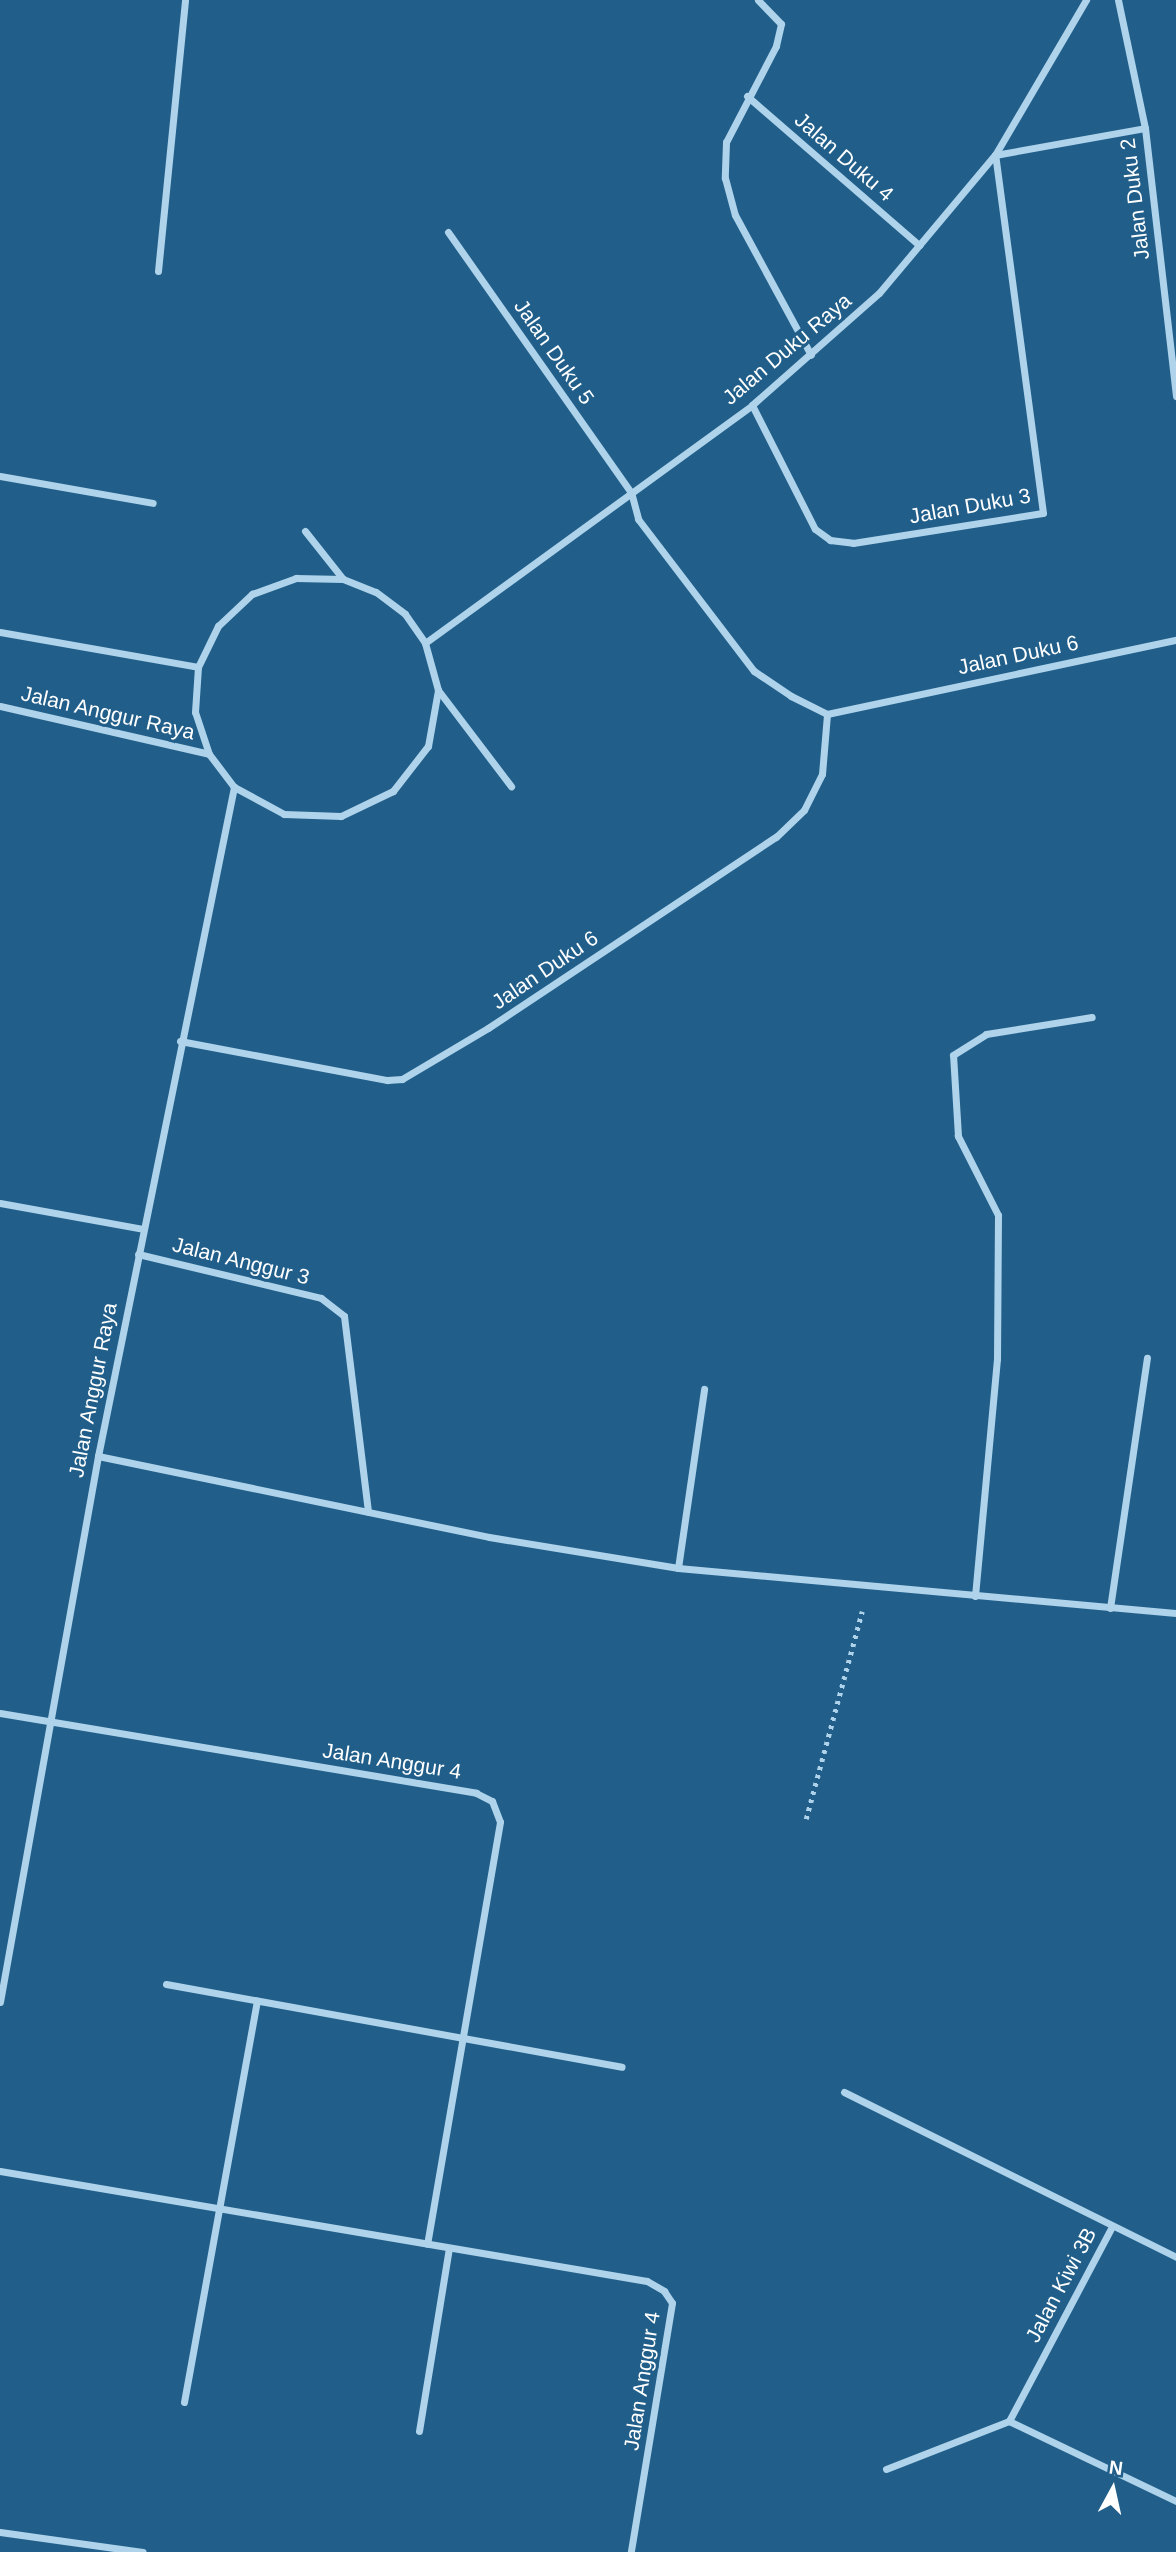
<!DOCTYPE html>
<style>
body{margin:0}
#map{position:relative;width:1176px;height:2552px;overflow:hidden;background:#215f8a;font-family:Arial,sans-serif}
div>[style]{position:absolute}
.path>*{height:4.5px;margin-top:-2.25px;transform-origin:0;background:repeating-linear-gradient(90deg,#aed3eb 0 3.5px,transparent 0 8.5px)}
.minor>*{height:7px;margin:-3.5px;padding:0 3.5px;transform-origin:3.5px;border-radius:3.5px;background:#aed3eb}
span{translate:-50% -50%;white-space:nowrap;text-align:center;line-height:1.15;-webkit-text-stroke:6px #215f8a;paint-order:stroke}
.street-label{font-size:21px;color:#fff}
.north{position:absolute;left:1078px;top:2454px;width:70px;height:70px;-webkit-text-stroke:5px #215f8a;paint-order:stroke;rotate:8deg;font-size:19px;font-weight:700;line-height:28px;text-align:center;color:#fff}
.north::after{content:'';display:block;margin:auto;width:24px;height:32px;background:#fff;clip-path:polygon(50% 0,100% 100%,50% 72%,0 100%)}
</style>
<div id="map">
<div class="path">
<i style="left:806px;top:1819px;width:215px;rotate:-74.9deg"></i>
</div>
<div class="minor">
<i style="left:758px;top:0;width:33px;rotate:46deg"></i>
<i style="left:781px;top:24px;width:23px;rotate:103deg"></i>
<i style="left:776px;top:46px;width:108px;rotate:117.5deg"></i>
<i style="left:726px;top:142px;width:36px;rotate:92deg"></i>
<i style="left:725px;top:178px;width:38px;rotate:75deg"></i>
<i style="left:735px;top:215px;width:159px;rotate:61.5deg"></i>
<i style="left:1118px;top:0;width:131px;rotate:78.1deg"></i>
<i style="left:1145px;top:128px;width:270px;rotate:83.4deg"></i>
<i style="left:747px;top:96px;width:228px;rotate:40.9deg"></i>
<i style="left:448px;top:232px;width:318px;rotate:54.9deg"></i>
<i style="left:631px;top:492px;width:28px;rotate:75deg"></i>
<i style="left:638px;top:519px;width:191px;rotate:52.7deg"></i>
<i style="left:754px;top:671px;width:45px;rotate:34deg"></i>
<i style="left:791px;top:696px;width:40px;rotate:26.6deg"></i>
<i style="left:827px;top:714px;width:357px;rotate:-12deg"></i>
<i style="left:158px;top:271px;width:272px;rotate:-84.3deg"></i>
<i style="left:752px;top:405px;width:139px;rotate:63.1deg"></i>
<i style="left:815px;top:529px;width:19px;rotate:36deg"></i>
<i style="left:830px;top:540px;width:23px;rotate:7deg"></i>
<i style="left:853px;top:543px;width:192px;rotate:-9deg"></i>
<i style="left:1043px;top:513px;width:361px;rotate:-97.6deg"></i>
<i style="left:995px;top:155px;width:152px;rotate:-10.2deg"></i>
<i style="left:0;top:476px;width:155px;rotate:10deg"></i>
<i style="left:305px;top:531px;width:61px;rotate:51.6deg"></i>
<i style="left:343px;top:579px;width:35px;rotate:22deg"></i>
<i style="left:376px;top:592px;width:36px;rotate:37deg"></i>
<i style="left:405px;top:614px;width:35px;rotate:55deg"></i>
<i style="left:425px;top:643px;width:49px;rotate:74.5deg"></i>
<i style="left:438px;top:690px;width:57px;rotate:100.1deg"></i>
<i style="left:428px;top:746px;width:57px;rotate:127.9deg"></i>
<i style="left:393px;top:791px;width:58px;rotate:154.3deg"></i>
<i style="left:341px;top:816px;width:57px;rotate:-178deg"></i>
<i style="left:284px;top:814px;width:57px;rotate:-151.6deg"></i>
<i style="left:234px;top:787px;width:41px;rotate:-127.1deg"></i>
<i style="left:209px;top:754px;width:44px;rotate:-108.4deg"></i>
<i style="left:195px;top:712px;width:45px;rotate:-86.2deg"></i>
<i style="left:198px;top:667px;width:46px;rotate:-64deg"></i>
<i style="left:218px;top:626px;width:47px;rotate:-43.3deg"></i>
<i style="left:252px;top:594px;width:47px;rotate:-20deg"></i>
<i style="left:296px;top:578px;width:47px;rotate:1.2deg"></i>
<i style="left:0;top:632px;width:201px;rotate:10deg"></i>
<i style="left:425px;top:643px;width:404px;rotate:-36deg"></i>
<i style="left:752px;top:405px;width:169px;rotate:-41.4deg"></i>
<i style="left:879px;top:293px;width:180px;rotate:-50deg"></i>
<i style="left:995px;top:155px;width:180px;rotate:-59.6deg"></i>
<i style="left:438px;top:690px;width:121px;rotate:52.8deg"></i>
<i style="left:0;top:706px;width:214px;rotate:12.9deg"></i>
<i style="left:180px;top:1041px;width:211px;rotate:10.7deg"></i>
<i style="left:387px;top:1080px;width:15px;rotate:-4deg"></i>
<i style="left:402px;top:1079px;width:100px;rotate:-30.7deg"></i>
<i style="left:488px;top:1028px;width:346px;rotate:-33.6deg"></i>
<i style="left:776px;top:837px;width:39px;rotate:-44deg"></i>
<i style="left:804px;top:810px;width:40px;rotate:-63.4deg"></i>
<i style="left:822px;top:774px;width:60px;rotate:-85.2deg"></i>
<i style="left:0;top:1203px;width:145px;rotate:10.3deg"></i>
<i style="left:138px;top:1254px;width:188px;rotate:13.5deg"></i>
<i style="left:321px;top:1298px;width:29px;rotate:38deg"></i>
<i style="left:344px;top:1316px;width:197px;rotate:83deg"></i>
<i style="left:98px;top:1456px;width:399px;rotate:11.7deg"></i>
<i style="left:489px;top:1537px;width:192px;rotate:9.3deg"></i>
<i style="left:678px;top:1568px;width:500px;rotate:5.16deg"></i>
<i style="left:678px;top:1568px;width:181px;rotate:-81.7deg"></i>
<i style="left:975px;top:1596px;width:238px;rotate:-84.7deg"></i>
<i style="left:997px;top:1359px;width:144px;rotate:-89.6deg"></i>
<i style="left:998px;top:1215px;width:89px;rotate:-116.9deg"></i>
<i style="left:958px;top:1136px;width:81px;rotate:-93.5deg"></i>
<i style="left:953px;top:1055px;width:39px;rotate:-32deg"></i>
<i style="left:986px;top:1034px;width:107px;rotate:-9.1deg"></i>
<i style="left:1110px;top:1608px;width:253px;rotate:-81.6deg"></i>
<i style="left:0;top:1713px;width:483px;rotate:9.5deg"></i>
<i style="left:476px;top:1793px;width:18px;rotate:27deg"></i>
<i style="left:492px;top:1801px;width:22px;rotate:69deg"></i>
<i style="left:500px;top:1822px;width:428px;rotate:99.8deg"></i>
<i style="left:166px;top:1984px;width:463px;rotate:10.3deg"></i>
<i style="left:0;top:2002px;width:555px;rotate:-79.82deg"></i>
<i style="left:98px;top:1456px;width:683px;rotate:-78.51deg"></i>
<i style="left:844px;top:2092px;width:371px;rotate:26.4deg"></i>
<i style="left:0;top:2171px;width:656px;rotate:9.65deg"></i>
<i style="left:647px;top:2281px;width:20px;rotate:30deg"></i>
<i style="left:664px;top:2291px;width:14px;rotate:56deg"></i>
<i style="left:672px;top:2303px;width:252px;rotate:99.4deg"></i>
<i style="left:184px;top:2402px;width:408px;rotate:-79.7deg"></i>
<i style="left:1009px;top:2421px;width:218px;rotate:-62.1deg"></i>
<i style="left:419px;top:2431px;width:185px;rotate:-80.7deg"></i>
<i style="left:886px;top:2469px;width:132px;rotate:-21.3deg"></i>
<i style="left:1009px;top:2421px;width:185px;rotate:25.6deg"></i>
<i style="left:0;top:2532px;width:144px;rotate:8deg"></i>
</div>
<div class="street-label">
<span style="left:844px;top:157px;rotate:41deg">Jalan Duku 4</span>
<span style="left:1135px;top:199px;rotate:-97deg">Jalan Duku 2</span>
<span style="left:787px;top:349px;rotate:-40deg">Jalan Duku Raya</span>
<span style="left:554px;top:352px;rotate:55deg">Jalan Duku 5</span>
<span style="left:970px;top:506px;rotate:-10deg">Jalan Duku 3</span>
<span style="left:1018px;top:655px;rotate:-12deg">Jalan Duku 6</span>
<span style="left:108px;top:713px;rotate:13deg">Jalan Anggur Raya</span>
<span style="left:545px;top:970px;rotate:-34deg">Jalan Duku 6</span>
<span style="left:241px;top:1261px;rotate:14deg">Jalan Anggur 3</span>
<span style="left:93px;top:1390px;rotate:-79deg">Jalan Anggur Raya</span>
<span style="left:392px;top:1761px;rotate:9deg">Jalan Anggur 4</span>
<span style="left:1061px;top:2285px;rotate:-62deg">Jalan Kiwi 3B</span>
<span style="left:642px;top:2381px;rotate:-81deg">Jalan Anggur 4</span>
</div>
<div class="north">N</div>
</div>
